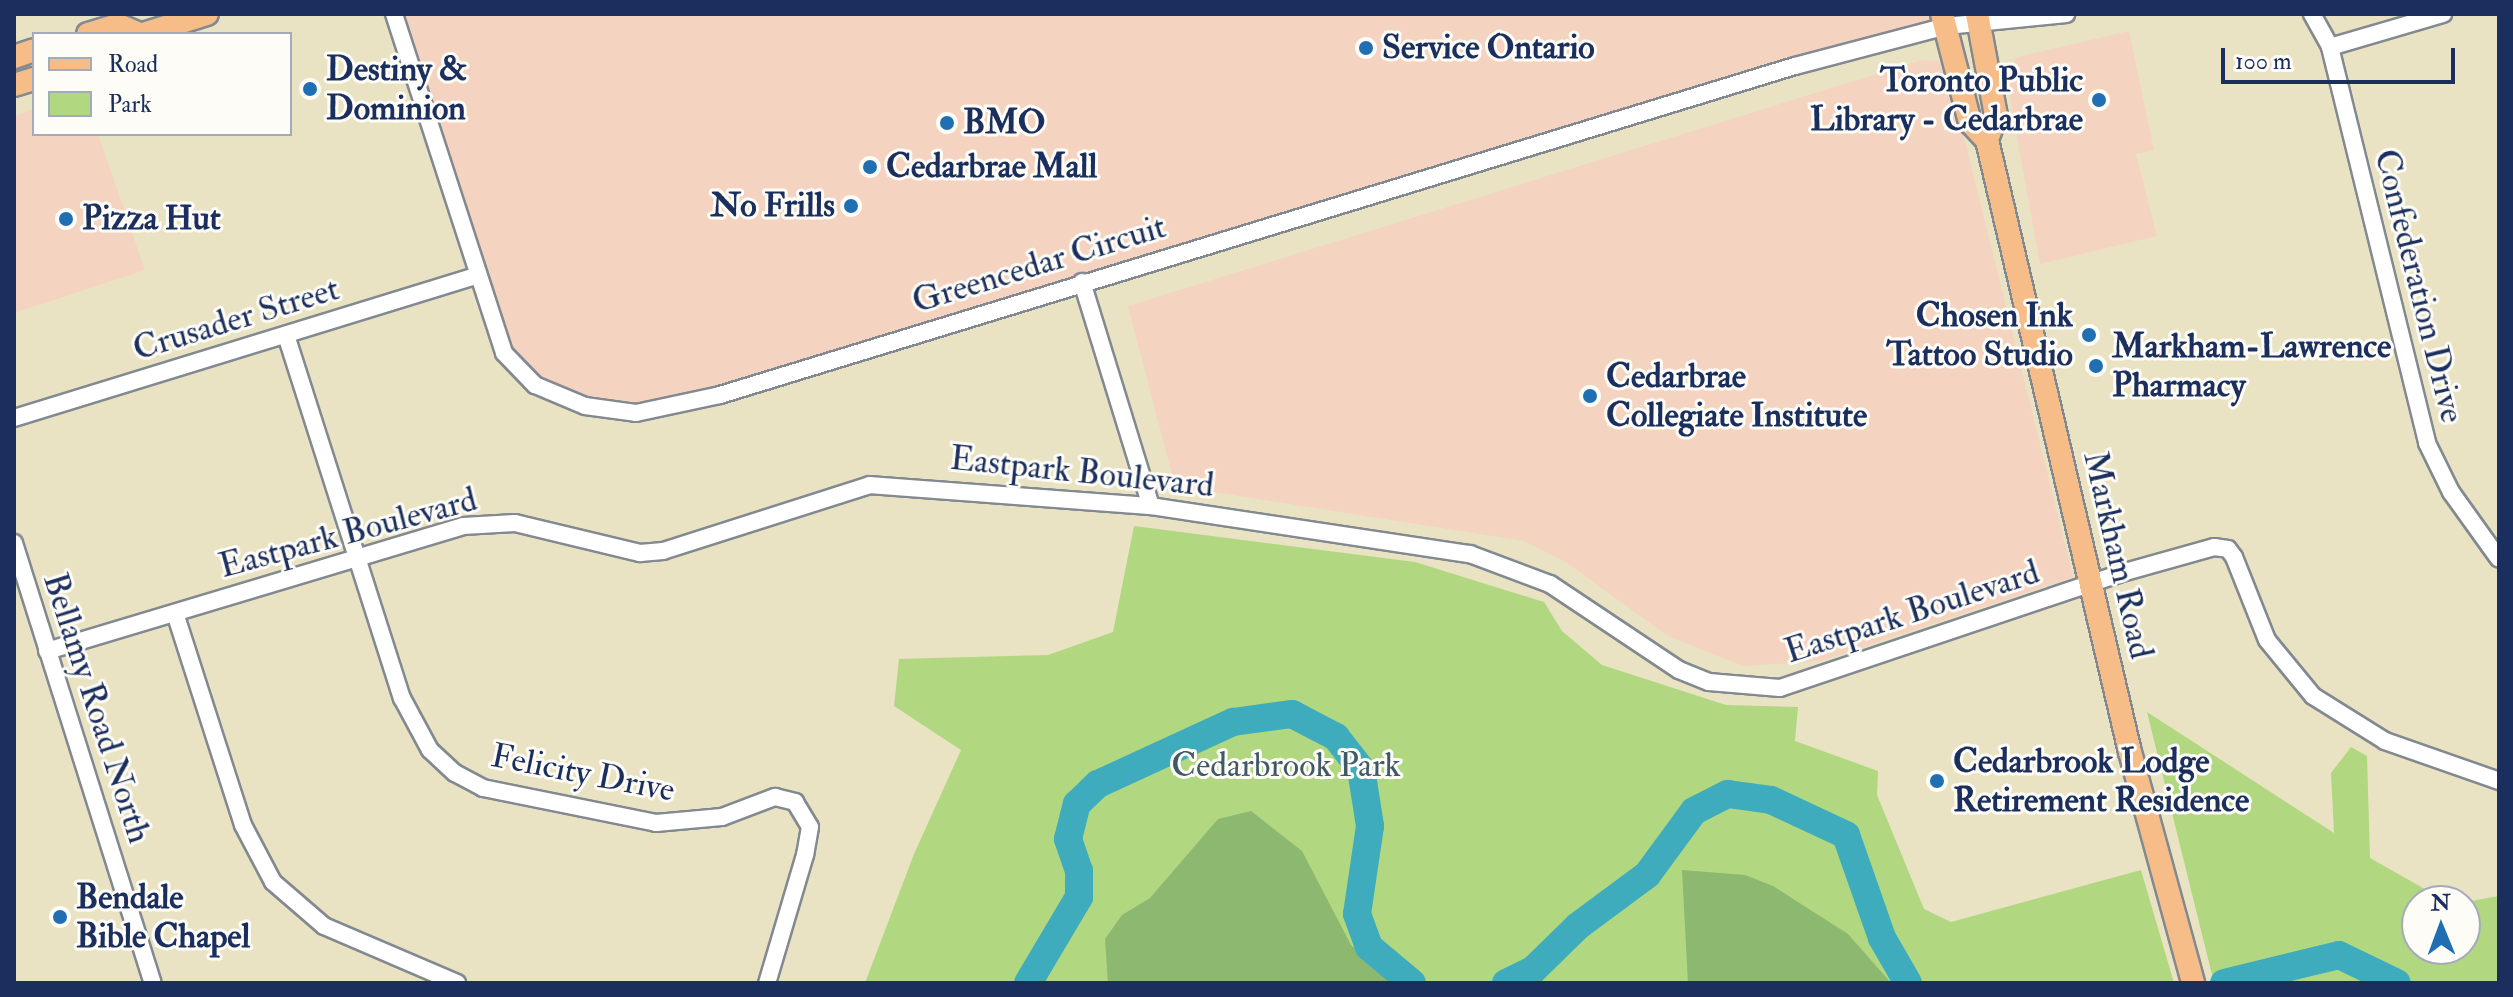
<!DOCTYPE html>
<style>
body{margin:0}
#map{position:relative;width:2513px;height:997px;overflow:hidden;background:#e9e3c3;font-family:"IM FELL Double Pica",serif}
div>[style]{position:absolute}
.built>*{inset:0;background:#f4d3c0}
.green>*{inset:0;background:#b1d781}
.forest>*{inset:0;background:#8cb86f}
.river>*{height:28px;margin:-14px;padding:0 14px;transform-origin:14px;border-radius:14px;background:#3eacbc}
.roads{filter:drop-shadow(2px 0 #828990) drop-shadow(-2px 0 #828990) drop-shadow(0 2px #828990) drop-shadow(0 -2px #828990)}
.minor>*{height:16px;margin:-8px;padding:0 8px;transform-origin:8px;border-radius:8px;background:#fff}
.major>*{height:22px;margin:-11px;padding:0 11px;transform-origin:11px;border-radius:11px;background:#f7bd88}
.dots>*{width:22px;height:22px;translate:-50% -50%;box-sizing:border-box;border:4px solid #fdfcf7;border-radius:50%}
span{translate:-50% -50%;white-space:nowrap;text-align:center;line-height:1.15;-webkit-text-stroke:6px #fdfcf7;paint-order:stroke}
.poi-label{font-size:34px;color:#1b2f5e;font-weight:700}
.left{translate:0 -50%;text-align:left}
.right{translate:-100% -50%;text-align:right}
.street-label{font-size:34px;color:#1b2f5e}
.park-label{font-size:34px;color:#405967}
.frame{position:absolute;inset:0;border:16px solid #1b2f5e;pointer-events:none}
.legend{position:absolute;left:32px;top:32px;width:260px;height:104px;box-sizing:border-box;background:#fdfcf7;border:2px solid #a3aaba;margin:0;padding:10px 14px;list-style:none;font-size:24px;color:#1b2f5e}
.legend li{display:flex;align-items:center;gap:16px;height:40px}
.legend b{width:40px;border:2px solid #a3aaba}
.north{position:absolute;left:2401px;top:885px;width:80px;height:80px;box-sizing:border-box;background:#fdfcf7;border:2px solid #a3aaba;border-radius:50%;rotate:359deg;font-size:22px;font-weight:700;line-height:32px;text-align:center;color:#1b2f5e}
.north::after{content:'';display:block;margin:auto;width:28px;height:36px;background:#1f6fb2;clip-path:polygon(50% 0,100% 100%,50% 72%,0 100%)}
.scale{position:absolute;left:2221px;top:48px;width:234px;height:36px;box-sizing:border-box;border:4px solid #1b2f5e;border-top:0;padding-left:10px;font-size:24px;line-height:28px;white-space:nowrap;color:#1b2f5e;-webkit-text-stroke:6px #fdfcf7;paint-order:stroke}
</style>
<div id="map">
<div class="built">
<i style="clip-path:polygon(394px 14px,1942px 14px,1946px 26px,664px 410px,564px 397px,504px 353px)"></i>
<i style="clip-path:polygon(2129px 31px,2154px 150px,2136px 154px,2157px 236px,2040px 264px,2005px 71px,2018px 57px)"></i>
<i style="clip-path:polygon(1922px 60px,1940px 61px,1966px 145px,2073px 577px,1821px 661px,1743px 666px,1668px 636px,1567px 563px,1524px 541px,1175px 486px,1128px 306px)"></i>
<i style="clip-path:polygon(34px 109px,34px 134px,98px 134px,145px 270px,14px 313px,14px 116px)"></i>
</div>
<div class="green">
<i style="clip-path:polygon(1134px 526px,1415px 562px,1544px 602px,1562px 631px,1602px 665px,1726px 705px,1798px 707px,1795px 741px,1878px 771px,1877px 795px,1924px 909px,1951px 922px,2141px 870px,2174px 983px,865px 983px,914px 854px,961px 750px,894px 706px,899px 659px,1048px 655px,1113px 632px)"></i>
<i style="clip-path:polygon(2147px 712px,2334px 833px,2331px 773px,2351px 747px,2367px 756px,2370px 858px,2446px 901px,2417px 901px,2417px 949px,2465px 949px,2465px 902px,2499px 896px,2499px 983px,2214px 983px)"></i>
</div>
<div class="forest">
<i style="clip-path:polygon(1251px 811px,1302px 851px,1351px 945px,1371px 961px,1421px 983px,1108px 983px,1105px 939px,1122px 915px,1150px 898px,1218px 819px)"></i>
<i style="clip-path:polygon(1682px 870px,1745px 875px,1773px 886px,1848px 934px,1891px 983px,1688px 983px)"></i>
</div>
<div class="river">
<i style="left:1028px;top:983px;width:100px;rotate:-59.3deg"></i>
<i style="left:1079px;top:897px;width:26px;rotate:-90deg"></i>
<i style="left:1079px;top:871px;width:34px;rotate:-109deg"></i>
<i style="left:1068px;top:839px;width:36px;rotate:-76deg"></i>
<i style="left:1077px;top:804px;width:29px;rotate:-44deg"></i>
<i style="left:1098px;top:784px;width:149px;rotate:-24.7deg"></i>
<i style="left:1233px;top:722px;width:60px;rotate:-7.7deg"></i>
<i style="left:1292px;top:714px;width:50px;rotate:27.6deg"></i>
<i style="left:1336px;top:737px;width:41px;rotate:52deg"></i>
<i style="left:1361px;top:769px;width:58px;rotate:81deg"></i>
<i style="left:1370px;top:826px;width:89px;rotate:98.4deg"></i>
<i style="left:1357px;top:914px;width:35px;rotate:70deg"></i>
<i style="left:1369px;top:947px;width:56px;rotate:39.9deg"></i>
<i style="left:1506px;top:983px;width:30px;rotate:-26deg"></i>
<i style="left:1533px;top:970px;width:63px;rotate:-44.4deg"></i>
<i style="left:1578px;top:926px;width:86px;rotate:-36.5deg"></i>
<i style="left:1647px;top:875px;width:79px;rotate:-53.7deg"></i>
<i style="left:1694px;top:811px;width:38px;rotate:-27deg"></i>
<i style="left:1728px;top:794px;width:43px;rotate:7.9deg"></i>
<i style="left:1771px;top:800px;width:83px;rotate:25deg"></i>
<i style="left:1846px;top:835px;width:109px;rotate:70.7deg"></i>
<i style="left:1882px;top:938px;width:52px;rotate:60deg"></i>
<i style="left:2224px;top:983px;width:118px;rotate:-13.7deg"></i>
<i style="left:2339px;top:955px;width:64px;rotate:25.8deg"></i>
</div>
<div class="roads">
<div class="minor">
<i style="left:394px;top:14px;width:356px;rotate:72deg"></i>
<i style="left:504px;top:353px;width:45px;rotate:45.9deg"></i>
<i style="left:535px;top:385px;width:54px;rotate:22.8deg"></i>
<i style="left:585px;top:406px;width:51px;rotate:7.8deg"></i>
<i style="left:636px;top:413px;width:86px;rotate:-12.1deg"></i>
<i style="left:720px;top:395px;width:1124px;rotate:-17.02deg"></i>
<i style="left:1795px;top:66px;width:156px;rotate:-14.8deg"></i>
<i style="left:1946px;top:26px;width:121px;rotate:-5.7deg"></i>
<i style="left:2312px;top:14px;width:38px;rotate:61deg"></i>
<i style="left:2330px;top:47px;width:408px;rotate:76.2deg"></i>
<i style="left:2427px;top:443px;width:55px;rotate:63.9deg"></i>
<i style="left:2451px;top:492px;width:82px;rotate:54.4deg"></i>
<i style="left:2330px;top:47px;width:118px;rotate:-16.3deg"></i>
<i style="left:1082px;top:282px;width:234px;rotate:72.9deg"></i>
<i style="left:286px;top:335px;width:381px;rotate:72.3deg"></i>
<i style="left:402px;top:698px;width:59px;rotate:61.7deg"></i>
<i style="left:430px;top:750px;width:34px;rotate:43deg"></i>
<i style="left:455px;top:773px;width:32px;rotate:28deg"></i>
<i style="left:483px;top:788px;width:177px;rotate:11.4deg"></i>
<i style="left:656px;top:823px;width:66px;rotate:-5.2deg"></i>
<i style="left:722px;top:817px;width:57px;rotate:-20.7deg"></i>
<i style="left:775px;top:797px;width:21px;rotate:14deg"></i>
<i style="left:795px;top:802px;width:29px;rotate:59deg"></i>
<i style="left:810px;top:827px;width:28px;rotate:100deg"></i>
<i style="left:805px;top:855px;width:134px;rotate:106.5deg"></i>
<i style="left:14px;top:418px;width:483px;rotate:-17.1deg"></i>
<i style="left:14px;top:543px;width:461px;rotate:72.5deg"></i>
<i style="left:175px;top:613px;width:223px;rotate:72.2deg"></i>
<i style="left:243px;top:825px;width:64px;rotate:62.2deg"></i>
<i style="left:273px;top:882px;width:67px;rotate:40.8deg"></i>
<i style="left:324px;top:926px;width:145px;rotate:23.2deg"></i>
<i style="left:47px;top:651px;width:434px;rotate:-16.7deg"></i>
<i style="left:463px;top:526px;width:52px;rotate:-3.3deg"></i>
<i style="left:515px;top:523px;width:129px;rotate:13.5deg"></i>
<i style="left:640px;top:553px;width:23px;rotate:-5deg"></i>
<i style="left:663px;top:551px;width:217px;rotate:-17.7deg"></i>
<i style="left:870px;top:485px;width:282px;rotate:4.3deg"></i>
<i style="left:1151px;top:506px;width:323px;rotate:8.6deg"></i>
<i style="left:1470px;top:554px;width:85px;rotate:20.6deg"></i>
<i style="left:1550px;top:584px;width:155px;rotate:33.7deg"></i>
<i style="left:1679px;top:670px;width:32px;rotate:22deg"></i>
<i style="left:1709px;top:682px;width:71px;rotate:4.8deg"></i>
<i style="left:1780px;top:688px;width:357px;rotate:-18.6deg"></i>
<i style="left:2118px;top:574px;width:100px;rotate:-15.7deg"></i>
<i style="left:2214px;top:547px;width:14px;rotate:8deg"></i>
<i style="left:2228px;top:549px;width:10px;rotate:53deg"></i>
<i style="left:2234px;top:557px;width:89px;rotate:68.3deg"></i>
<i style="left:2267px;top:640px;width:72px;rotate:50.6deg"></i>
<i style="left:2313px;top:696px;width:85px;rotate:32deg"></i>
<i style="left:2385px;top:741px;width:121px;rotate:19.3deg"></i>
</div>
<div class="major">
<i style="left:1942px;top:14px;width:112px;rotate:75.5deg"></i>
<i style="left:1970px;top:122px;width:25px;rotate:47deg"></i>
<i style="left:1987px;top:140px;width:628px;rotate:76.85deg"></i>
<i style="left:2130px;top:752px;width:239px;rotate:74.7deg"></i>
<i style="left:1977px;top:14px;width:104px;rotate:79.4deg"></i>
<i style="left:1996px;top:116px;width:26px;rotate:111deg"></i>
<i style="left:88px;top:34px;width:31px;rotate:-17deg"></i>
<i style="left:118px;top:25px;width:23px;rotate:23deg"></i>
<i style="left:143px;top:34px;width:67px;rotate:-17.4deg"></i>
<i style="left:14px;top:57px;width:21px;rotate:-19deg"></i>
<i style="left:14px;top:85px;width:21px;rotate:-17deg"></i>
</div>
</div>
<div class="dots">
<i style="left:1366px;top:48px;background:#1f6fb2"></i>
<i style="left:310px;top:89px;background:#1f6fb2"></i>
<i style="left:2099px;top:100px;background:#1f6fb2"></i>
<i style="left:947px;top:123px;background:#1f6fb2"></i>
<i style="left:870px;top:167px;background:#1f6fb2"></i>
<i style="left:851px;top:206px;background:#1f6fb2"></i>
<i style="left:66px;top:219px;background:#1f6fb2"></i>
<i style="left:2089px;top:335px;background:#1f6fb2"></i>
<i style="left:2096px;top:366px;background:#1f6fb2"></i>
<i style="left:1590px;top:396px;background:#1f6fb2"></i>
<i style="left:1937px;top:781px;background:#1f6fb2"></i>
<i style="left:60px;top:917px;background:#1f6fb2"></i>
</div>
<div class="poi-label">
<span class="left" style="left:1382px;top:48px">Service Ontario</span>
<span class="left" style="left:326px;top:89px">Destiny &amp;<br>Dominion</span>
<span class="right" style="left:2083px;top:100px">Toronto Public<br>Library - Cedarbrae</span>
<span class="left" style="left:963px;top:123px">BMO</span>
<span class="left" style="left:886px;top:167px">Cedarbrae Mall</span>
<span class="right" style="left:835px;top:206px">No Frills</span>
<span class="left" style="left:82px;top:219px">Pizza Hut</span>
<span class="right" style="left:2073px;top:335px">Chosen Ink<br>Tattoo Studio</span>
<span class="left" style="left:2112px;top:366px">Markham-Lawrence<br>Pharmacy</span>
<span class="left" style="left:1606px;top:396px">Cedarbrae<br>Collegiate Institute</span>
<span class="left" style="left:1953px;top:781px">Cedarbrook Lodge<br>Retirement Residence</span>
<span class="left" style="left:76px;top:917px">Bendale<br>Bible Chapel</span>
</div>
<div class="street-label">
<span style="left:1039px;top:264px;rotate:-17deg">Greencedar Circuit</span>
<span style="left:2419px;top:286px;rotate:76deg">Confederation Drive</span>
<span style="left:236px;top:319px;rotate:-17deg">Crusader Street</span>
<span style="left:1082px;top:472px;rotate:6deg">Eastpark Boulevard</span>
<span style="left:348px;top:533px;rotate:-15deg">Eastpark Boulevard</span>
<span style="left:2118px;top:555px;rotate:77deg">Markham Road</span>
<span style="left:1912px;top:612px;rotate:-18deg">Eastpark Boulevard</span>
<span style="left:97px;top:708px;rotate:72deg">Bellamy Road North</span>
<span style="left:583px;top:773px;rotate:11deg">Felicity Drive</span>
</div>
<div class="park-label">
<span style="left:1286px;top:766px">Cedarbrook Park</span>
</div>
<div class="frame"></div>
<ul class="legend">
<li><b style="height:10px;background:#f7bd88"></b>Road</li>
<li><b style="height:22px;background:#b1d781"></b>Park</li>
</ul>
<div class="north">N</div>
<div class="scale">100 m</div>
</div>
